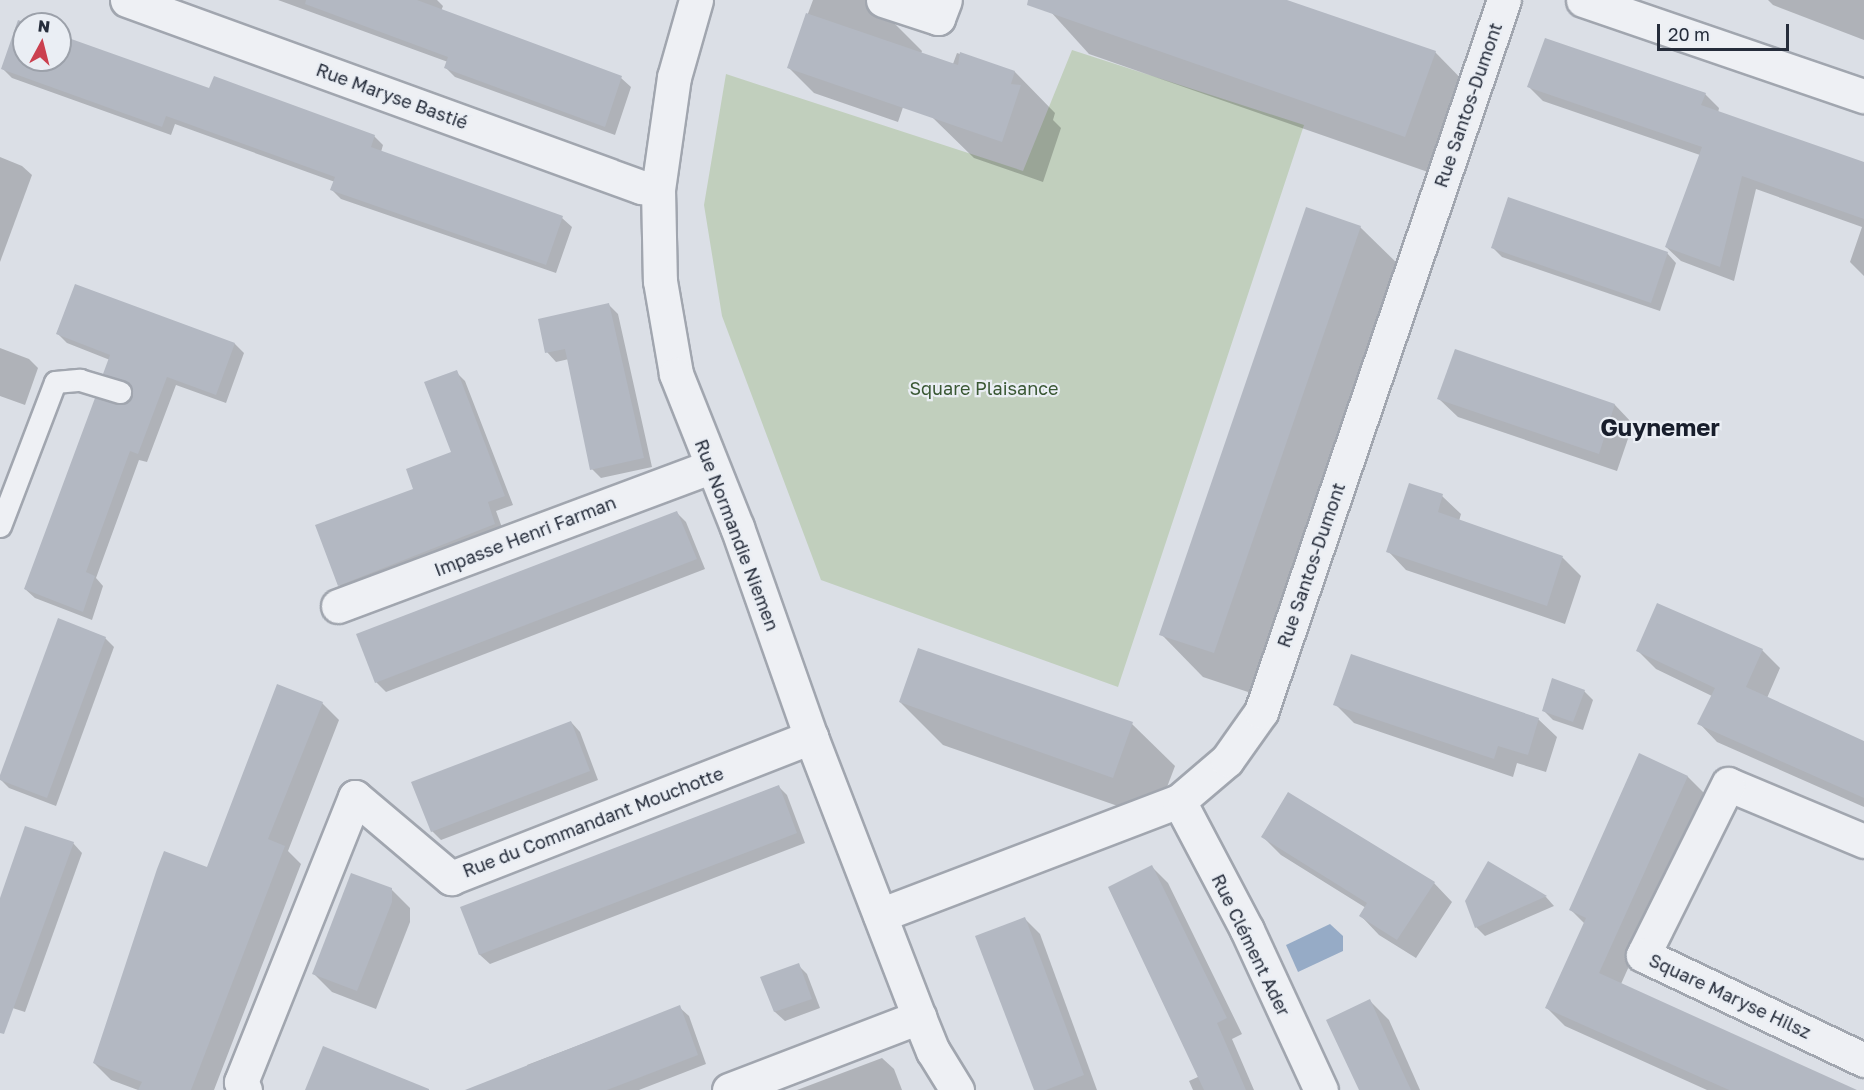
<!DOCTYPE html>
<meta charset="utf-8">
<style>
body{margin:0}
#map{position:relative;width:1864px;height:1090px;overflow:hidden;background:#dbdfe6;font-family:"Golos Text",sans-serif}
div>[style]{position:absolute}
.green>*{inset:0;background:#c1cfbd}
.water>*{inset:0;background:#96abc6}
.shadow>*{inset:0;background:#0003}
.building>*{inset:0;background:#b3b8c2}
.roads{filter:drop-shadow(2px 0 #a1a6af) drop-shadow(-2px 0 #a1a6af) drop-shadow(0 2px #a1a6af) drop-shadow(0 -2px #a1a6af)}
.lane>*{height:21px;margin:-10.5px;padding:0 10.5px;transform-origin:10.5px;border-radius:10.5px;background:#eef0f4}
.street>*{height:33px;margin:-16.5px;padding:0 16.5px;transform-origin:16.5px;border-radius:16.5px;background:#eef0f4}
span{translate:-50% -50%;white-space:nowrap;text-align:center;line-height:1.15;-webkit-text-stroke:4.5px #eaeef4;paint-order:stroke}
.street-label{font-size:18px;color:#262d3b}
.park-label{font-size:18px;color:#395733}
.district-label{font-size:24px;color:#181e2c;font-weight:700}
.north{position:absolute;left:12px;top:12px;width:60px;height:60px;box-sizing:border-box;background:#eaeef4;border:2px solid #9ca1aa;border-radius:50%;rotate:7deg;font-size:16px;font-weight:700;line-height:24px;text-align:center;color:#262d3b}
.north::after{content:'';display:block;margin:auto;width:21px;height:27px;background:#cb404f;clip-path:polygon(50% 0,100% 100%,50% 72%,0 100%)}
.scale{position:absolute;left:1657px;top:24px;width:132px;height:27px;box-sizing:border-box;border:3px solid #262d3b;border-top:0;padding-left:8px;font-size:18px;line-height:21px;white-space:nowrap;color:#262d3b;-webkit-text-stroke:4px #eaeef4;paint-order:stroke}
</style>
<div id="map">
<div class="green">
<i style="clip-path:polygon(1072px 50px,1304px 125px,1118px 687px,821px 580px,722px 316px,704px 205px,726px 74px,1023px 171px)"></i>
</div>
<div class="water">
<i style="clip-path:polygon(1330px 924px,1343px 936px,1343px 951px,1298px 972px,1286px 945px)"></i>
</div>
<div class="shadow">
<i style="clip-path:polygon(278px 0,437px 0,443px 6px,441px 11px,621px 78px,631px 87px,615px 135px,455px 77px,446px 68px,448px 62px)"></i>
<i style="clip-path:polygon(813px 0,940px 0,890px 19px,922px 51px,898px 122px,814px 93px,788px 67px)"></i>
<i style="clip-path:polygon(1040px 0,1283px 0,1435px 52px,1477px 95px,1448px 179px,1089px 54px)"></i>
<i style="clip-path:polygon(1768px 0,1864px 0,1864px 40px,1773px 5px)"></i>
<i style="clip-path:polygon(19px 22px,25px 24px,24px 60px,60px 60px,60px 37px,210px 91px,374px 136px,383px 145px,381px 152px,562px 218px,572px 227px,556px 273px,341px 199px,332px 190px,335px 182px,175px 124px,171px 135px,12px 78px,2px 68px)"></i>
<i style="clip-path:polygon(957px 53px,1015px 72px,1055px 113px,1053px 120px,1061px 128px,1043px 182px,974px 158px,933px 118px)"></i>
<i style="clip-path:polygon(1529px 87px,1705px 94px,1719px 108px,1718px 113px,1864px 164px,1864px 276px,1850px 262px,1862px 227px,1756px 189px,1734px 281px,1681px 261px,1666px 247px,1700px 155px,1543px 101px)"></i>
<i style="clip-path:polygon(0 157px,22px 166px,32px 175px,0 262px)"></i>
<i style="clip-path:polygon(1360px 227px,1403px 269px,1257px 695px,1203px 677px,1161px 634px)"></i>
<i style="clip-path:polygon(1493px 248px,1667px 253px,1676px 263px,1660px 311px,1502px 257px)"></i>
<i style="clip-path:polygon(609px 305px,618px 314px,652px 467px,601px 478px,592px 469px,569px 359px,556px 362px,547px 352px)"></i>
<i style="clip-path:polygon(58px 334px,235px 344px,244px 353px,226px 403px,176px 385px,147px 462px,139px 460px,96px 578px,103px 586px,92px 620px,35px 598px,25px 589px,123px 406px,134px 396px,132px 389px,114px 383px,105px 373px,110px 360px,67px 343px)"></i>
<i style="clip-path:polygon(0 348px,29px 359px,38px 368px,25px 405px,0 396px)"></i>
<i style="clip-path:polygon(456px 372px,465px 381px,513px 505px,496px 511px,504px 533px,348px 594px,339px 585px,415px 490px,453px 453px)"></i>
<i style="clip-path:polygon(1439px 399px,1615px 405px,1633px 424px,1617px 471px,1458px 417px)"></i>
<i style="clip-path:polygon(1442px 496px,1461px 514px,1459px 521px,1563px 558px,1581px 576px,1565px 624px,1406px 570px,1388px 551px)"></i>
<i style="clip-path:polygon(677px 513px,686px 522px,705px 569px,386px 692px,376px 682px)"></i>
<i style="clip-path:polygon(105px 638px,114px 647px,56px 806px,9px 788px,0 779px)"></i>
<i style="clip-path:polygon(1762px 650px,1780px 668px,1767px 698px,1864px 742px,1864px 807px,1717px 742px,1699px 723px,1712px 696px,1656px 669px,1638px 651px)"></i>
<i style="clip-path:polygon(1584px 691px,1593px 700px,1583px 730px,1553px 720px,1544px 711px)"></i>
<i style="clip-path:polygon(900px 702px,1132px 724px,1175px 766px,1155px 819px,943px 745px)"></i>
<i style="clip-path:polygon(322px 703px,339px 720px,288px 851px,301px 864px,214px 1090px,138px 1090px,111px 1080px,94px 1063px,207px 868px)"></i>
<i style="clip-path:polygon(1335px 704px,1538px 719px,1557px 737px,1546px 772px,1517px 763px,1513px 777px,1354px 723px)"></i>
<i style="clip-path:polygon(571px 722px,580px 732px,598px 780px,441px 840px,432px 831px)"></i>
<i style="clip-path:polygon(1640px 755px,1688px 777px,1706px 795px,1621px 984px,1853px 1090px,1707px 1090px,1565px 1026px,1547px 1008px,1585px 924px,1571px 910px)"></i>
<i style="clip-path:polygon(778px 786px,787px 795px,805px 843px,490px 964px,480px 955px,462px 908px)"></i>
<i style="clip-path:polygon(1263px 837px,1434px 883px,1452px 902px,1416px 958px,1379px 935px,1361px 916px,1366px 908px,1281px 855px)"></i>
<i style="clip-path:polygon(73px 843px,82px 853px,25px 1012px,0 1004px,0 901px)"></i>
<i style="clip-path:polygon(1488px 863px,1546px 897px,1554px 906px,1485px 936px,1476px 927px)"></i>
<i style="clip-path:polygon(1152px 867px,1168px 883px,1242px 1034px,1232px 1039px,1254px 1090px,1193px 1090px,1189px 1081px,1200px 1076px)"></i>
<i style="clip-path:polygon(391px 889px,410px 908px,410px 922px,376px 1009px,332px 992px,314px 974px)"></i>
<i style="clip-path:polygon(1024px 918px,1040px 934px,1097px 1090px,1036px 1090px)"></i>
<i style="clip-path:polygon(798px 965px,807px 974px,820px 1008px,785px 1021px,775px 1012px,762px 978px)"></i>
<i style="clip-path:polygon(1370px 1001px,1389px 1020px,1420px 1090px,1360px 1090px)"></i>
<i style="clip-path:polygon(679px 1007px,689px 1016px,706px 1064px,639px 1090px,532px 1090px,527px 1065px)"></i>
<i style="clip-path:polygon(882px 1058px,894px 1069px,902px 1090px,797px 1090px)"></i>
</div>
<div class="building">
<i style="clip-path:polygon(306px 0,417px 0,622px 76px,605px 127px,444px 68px,448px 57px,305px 4px)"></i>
<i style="clip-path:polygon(1028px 0,1287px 0,1436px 51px,1405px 137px,1027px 5px)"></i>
<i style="clip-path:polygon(806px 13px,958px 65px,960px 52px,1015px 71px,1011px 84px,1021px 85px,1002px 142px,787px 68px)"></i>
<i style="clip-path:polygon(18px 20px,29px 24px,24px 24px,24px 60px,60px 60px,60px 35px,209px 88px,214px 76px,375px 135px,371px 147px,563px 216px,546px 265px,330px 190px,335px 177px,166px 116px,162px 127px,1px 69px)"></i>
<i style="clip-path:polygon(1545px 38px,1706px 93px,1701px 105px,1864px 162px,1864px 219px,1742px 176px,1720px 267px,1665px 247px,1702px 147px,1527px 87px)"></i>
<i style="clip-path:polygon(1508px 197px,1668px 252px,1651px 303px,1491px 248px)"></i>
<i style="clip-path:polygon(1306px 207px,1361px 226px,1214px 653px,1159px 635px)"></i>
<i style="clip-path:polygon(75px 284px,235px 343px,216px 395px,167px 377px,138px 454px,130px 451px,86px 572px,95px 576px,83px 612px,24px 589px,95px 398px,122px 404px,132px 395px,129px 383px,103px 374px,110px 355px,56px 334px)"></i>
<i style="clip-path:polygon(609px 303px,644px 458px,590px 470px,565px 349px,545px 353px,538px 319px)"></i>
<i style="clip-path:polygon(1455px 349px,1615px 404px,1599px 454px,1437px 399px)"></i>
<i style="clip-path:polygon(457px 370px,505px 496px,488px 502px,495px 524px,338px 586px,315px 525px,413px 489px,406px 469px,451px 452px,424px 382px)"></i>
<i style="clip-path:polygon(1409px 483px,1443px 494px,1438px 512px,1563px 556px,1547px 606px,1386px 552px)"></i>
<i style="clip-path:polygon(677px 511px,697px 559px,375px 683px,356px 634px)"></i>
<i style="clip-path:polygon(1657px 603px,1763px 649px,1746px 687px,1864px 741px,1864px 798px,1697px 724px,1715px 688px,1636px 651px)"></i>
<i style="clip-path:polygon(58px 618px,106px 637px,47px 798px,0 780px,0 775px)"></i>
<i style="clip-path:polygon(918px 648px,1133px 722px,1113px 778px,899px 702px)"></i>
<i style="clip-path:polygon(1351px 654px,1539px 718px,1528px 755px,1498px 746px,1494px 759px,1333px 705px)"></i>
<i style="clip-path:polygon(1552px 678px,1585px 690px,1573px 722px,1542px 711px)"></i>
<i style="clip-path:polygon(277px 684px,323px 702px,268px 839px,285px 846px,191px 1090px,138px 1090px,142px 1082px,93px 1063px,157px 869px,164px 851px,207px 867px)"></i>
<i style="clip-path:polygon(571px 721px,590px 771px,431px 832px,411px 782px)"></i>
<i style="clip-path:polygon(1639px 753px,1688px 776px,1599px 973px,1857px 1090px,1729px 1090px,1545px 1008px,1586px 918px,1569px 910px)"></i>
<i style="clip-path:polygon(779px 785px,797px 833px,479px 955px,460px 907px)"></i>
<i style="clip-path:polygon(1288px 792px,1435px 882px,1397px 940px,1359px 916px,1367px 903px,1261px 837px)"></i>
<i style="clip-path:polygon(25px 826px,74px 842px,4px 1034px,0 1033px,0 898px)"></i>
<i style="clip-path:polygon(1488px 861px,1547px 896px,1475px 928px,1465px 901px)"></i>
<i style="clip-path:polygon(1152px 865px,1227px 1018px,1217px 1023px,1246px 1090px,1204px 1090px,1108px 887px)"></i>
<i style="clip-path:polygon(351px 873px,392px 888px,392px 902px,357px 991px,312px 974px)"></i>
<i style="clip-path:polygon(1025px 917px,1084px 1075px,1046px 1090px,1034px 1090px,975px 936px)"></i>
<i style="clip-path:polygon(799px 963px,812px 999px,774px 1012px,760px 977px)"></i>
<i style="clip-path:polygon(1370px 999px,1393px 1051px,1411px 1090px,1359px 1090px,1326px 1020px)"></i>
<i style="clip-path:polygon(680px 1005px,698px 1055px,607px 1090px,465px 1090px)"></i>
<i style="clip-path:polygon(323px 1046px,429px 1089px,429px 1090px,305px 1090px)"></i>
</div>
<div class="roads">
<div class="lane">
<i style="left:0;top:526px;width:154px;rotate:-69.1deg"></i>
<i style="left:55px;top:382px;width:25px;rotate:-5deg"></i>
<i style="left:80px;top:380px;width:42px;rotate:16.7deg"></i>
</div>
<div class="street">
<i style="left:127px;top:0;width:547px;rotate:19.99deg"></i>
<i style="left:641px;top:187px;width:17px;rotate:7deg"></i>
<i style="left:696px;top:0;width:80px;rotate:105.9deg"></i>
<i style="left:674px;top:77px;width:113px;rotate:98.1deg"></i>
<i style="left:658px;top:189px;width:92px;rotate:88.8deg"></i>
<i style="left:660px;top:281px;width:94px;rotate:80.2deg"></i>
<i style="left:676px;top:374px;width:165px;rotate:68.3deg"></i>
<i style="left:737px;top:527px;width:223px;rotate:70.6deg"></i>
<i style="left:811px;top:737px;width:300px;rotate:68.9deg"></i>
<i style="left:919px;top:1017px;width:37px;rotate:68deg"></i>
<i style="left:933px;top:1051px;width:46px;rotate:58.4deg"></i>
<i style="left:883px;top:0;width:58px;rotate:18.1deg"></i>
<i style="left:938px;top:18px;width:19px;rotate:-69deg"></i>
<i style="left:1583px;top:0;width:297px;rotate:18.9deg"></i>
<i style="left:338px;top:606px;width:399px;rotate:-20.5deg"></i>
<i style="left:1179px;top:801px;width:146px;rotate:62.2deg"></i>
<i style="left:1247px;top:930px;width:176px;rotate:65.2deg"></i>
<i style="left:1864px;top:841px;width:147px;rotate:-157.3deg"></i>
<i style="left:1728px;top:784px;width:191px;rotate:116.4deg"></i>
<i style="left:1643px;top:955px;width:245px;rotate:25.4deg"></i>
<i style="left:880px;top:915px;width:320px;rotate:-20.9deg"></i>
<i style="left:1179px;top:801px;width:63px;rotate:-40.5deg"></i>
<i style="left:1227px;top:760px;width:59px;rotate:-54.7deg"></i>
<i style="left:1261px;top:712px;width:752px;rotate:-71.16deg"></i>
<i style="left:245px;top:1090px;width:9px;rotate:-117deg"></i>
<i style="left:241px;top:1082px;width:307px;rotate:-68.2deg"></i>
<i style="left:355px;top:797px;width:126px;rotate:40.2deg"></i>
<i style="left:451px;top:878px;width:387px;rotate:-21.4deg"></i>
<i style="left:729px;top:1090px;width:204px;rotate:-21deg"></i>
</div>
</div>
<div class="street-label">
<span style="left:392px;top:96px;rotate:20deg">Rue Maryse Bastié</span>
<span style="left:1468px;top:105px;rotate:-71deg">Rue Santos-Dumont</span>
<span style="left:737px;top:535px;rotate:69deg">Rue Normandie Niemen</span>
<span style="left:525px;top:536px;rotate:-21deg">Impasse Henri Farman</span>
<span style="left:1311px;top:565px;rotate:-71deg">Rue Santos-Dumont</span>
<span style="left:593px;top:822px;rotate:-21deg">Rue du Commandant Mouchotte</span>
<span style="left:1251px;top:945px;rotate:64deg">Rue Clément Ader</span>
<span style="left:1730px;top:996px;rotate:25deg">Square Maryse Hilsz</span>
</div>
<div class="park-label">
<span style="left:984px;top:388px">Square Plaisance</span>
</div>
<div class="district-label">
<span style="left:1660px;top:427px">Guynemer</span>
</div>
<div class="north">N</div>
<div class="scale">20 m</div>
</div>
